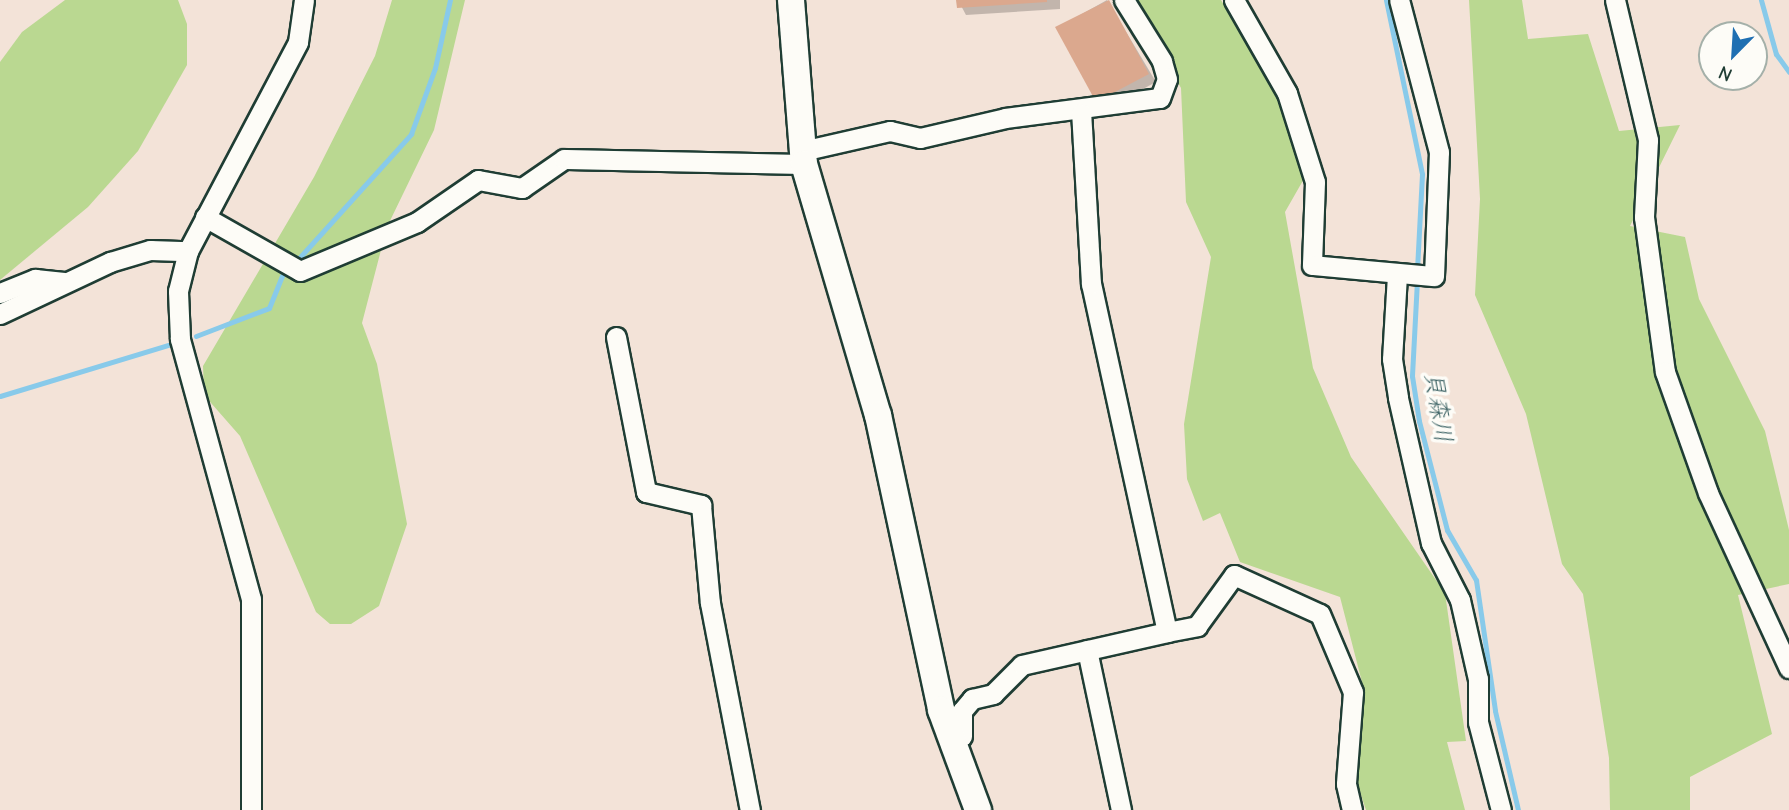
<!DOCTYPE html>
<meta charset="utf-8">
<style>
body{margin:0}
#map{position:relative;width:1789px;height:810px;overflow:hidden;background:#f3e3d8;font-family:"Comic Neue","Klee One",sans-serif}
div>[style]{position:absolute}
.green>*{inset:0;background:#bad891}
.shadow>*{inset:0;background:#0003}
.stream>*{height:5px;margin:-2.5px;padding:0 2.5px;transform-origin:2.5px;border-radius:2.5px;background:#88caea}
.building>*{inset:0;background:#dba88e}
.roads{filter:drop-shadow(2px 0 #1f3d34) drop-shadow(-2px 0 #1f3d34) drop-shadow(0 2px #1f3d34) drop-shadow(0 -2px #1f3d34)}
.street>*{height:19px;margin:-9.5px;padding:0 9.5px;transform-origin:9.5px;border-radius:9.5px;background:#fdfcf7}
.secondary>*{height:26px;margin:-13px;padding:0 13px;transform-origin:13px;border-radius:13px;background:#fdfcf7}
span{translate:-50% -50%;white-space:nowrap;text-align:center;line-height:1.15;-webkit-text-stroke:7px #fdfcf7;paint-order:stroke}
.water-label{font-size:24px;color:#396062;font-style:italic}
.north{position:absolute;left:1698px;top:21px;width:70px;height:70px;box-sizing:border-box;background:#fdfcf7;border:2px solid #a4b0a9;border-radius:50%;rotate:204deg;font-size:19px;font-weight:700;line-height:28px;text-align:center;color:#1f3d34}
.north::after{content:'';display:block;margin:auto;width:24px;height:32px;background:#1f6fb2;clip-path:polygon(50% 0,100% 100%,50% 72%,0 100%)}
</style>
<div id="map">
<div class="green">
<i style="clip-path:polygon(65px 0,178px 0,187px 24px,187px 65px,138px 151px,88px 207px,0 280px,0 62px,22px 32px)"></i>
<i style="clip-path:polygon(392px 0,465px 0,434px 130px,387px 227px,362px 323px,377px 364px,407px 524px,379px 606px,351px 624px,330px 624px,316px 612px,240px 436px,204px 395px,203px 366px,314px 177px,375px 56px)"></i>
<i style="clip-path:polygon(1132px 0,1221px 0,1276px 94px,1305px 177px,1285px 212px,1313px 368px,1351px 457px,1445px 593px,1466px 741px,1447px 742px,1465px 810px,1366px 810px,1355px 777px,1363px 686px,1340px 597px,1240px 562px,1220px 513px,1203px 521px,1187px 479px,1184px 424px,1211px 257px,1186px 202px,1181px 88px)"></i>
<i style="clip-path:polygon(1469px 0,1522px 0,1528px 39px,1588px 34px,1619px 131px,1680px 125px,1630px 226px,1685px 237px,1699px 299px,1765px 431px,1789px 530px,1789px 584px,1738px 595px,1772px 734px,1690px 777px,1690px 810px,1610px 810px,1609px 758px,1583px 594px,1562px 564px,1526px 414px,1475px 295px,1480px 199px)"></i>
</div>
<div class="shadow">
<i style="clip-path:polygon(958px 0,1060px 0,1060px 9px,966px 15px)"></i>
<i style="clip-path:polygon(1107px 0,1156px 82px,1105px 109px,1057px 28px)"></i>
</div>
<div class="stream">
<i style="left:1386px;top:0;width:178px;rotate:78.3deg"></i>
<i style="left:1422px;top:174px;width:96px;rotate:93deg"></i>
<i style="left:1761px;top:0;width:56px;rotate:74.5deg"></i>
<i style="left:1776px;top:54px;width:22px;rotate:54deg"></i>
<i style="left:300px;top:257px;width:166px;rotate:-47.9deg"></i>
<i style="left:411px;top:134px;width:70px;rotate:-70deg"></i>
<i style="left:435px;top:68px;width:70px;rotate:-77.6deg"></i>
<i style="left:1417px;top:280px;width:96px;rotate:93deg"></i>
<i style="left:1412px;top:376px;width:46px;rotate:81.2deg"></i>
<i style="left:1419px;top:421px;width:113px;rotate:75.6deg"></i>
<i style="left:1447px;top:530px;width:58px;rotate:59.9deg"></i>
<i style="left:1476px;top:580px;width:132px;rotate:81.7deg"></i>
<i style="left:1495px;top:711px;width:102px;rotate:76.9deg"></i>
<i style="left:196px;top:336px;width:78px;rotate:-21deg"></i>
<i style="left:269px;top:308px;width:35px;rotate:-68deg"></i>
<i style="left:0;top:396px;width:176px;rotate:-16.9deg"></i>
</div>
<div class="building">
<i style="clip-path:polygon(956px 0,1047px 0,1047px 2px,957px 8px)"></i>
<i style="clip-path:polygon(1109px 0,1149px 74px,1096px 102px,1055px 27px)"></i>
</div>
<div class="roads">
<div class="street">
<i style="left:1234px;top:0;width:107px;rotate:60.3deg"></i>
<i style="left:1287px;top:93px;width:93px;rotate:72.5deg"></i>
<i style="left:1315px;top:182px;width:83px;rotate:92.1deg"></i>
<i style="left:1312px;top:265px;width:122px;rotate:5.2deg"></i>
<i style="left:1434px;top:276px;width:124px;rotate:-87.7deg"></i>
<i style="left:1439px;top:152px;width:157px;rotate:-104.7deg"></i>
<i style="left:1615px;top:0;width:144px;rotate:76.7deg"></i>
<i style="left:1648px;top:140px;width:77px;rotate:93deg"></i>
<i style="left:1644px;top:217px;width:156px;rotate:82.3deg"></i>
<i style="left:1665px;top:372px;width:128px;rotate:70.4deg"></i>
<i style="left:1708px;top:493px;width:193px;rotate:65.2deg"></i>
<i style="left:802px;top:151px;width:90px;rotate:-12.8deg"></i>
<i style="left:890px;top:131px;width:31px;rotate:13deg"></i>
<i style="left:920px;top:138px;width:87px;rotate:-13.2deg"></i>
<i style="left:1005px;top:118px;width:156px;rotate:-7.4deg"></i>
<i style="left:1160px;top:98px;width:20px;rotate:-70deg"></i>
<i style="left:1167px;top:79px;width:19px;rotate:-106deg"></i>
<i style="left:1162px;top:61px;width:72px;rotate:-121.9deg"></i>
<i style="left:205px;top:217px;width:109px;rotate:29.6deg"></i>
<i style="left:300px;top:271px;width:127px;rotate:-22.7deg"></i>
<i style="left:417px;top:222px;width:74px;rotate:-34.5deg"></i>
<i style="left:478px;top:180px;width:45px;rotate:10.3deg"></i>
<i style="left:522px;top:188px;width:51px;rotate:-34.6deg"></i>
<i style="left:564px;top:159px;width:240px;rotate:1.2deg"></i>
<i style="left:1397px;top:275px;width:84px;rotate:93.4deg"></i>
<i style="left:1392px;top:359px;width:39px;rotate:81deg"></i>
<i style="left:1398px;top:398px;width:149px;rotate:77.2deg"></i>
<i style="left:1431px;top:543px;width:64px;rotate:63deg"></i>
<i style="left:1460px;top:600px;width:81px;rotate:77.2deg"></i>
<i style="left:1478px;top:679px;width:43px;rotate:90deg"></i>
<i style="left:1478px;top:722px;width:91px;rotate:75.4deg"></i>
<i style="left:0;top:293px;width:38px;rotate:-22deg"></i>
<i style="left:35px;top:279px;width:29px;rotate:6deg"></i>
<i style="left:0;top:314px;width:122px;rotate:-25.3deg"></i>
<i style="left:110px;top:262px;width:42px;rotate:-16.7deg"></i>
<i style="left:150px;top:250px;width:38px;rotate:2deg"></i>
<i style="left:616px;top:337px;width:158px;rotate:79deg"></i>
<i style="left:646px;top:492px;width:57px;rotate:13.3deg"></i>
<i style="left:701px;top:505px;width:98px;rotate:84.8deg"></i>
<i style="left:710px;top:603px;width:211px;rotate:79.1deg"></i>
<i style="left:1167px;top:632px;width:31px;rotate:-11deg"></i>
<i style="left:1197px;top:626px;width:63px;rotate:-54deg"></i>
<i style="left:1234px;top:575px;width:94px;rotate:24.4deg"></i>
<i style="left:1320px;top:614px;width:85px;rotate:67.1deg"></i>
<i style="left:1353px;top:692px;width:92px;rotate:94.4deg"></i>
<i style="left:1346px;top:784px;width:27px;rotate:77deg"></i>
<i style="left:1087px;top:650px;width:164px;rotate:78deg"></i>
<i style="left:950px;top:742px;width:13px;rotate:-27deg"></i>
<i style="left:962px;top:736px;width:25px;rotate:-90deg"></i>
<i style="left:962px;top:711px;width:16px;rotate:-50deg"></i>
<i style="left:972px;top:699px;width:22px;rotate:-13deg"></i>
<i style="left:993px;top:694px;width:41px;rotate:-45deg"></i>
<i style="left:1022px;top:665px;width:149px;rotate:-12.8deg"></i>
<i style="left:1167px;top:632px;width:356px;rotate:-102.3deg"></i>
<i style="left:1091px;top:284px;width:171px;rotate:-93.3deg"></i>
<i style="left:251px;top:810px;width:211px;rotate:-90deg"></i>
<i style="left:251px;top:599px;width:270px;rotate:-105.3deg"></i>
<i style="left:180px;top:339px;width:48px;rotate:-92.4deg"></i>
<i style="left:178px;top:291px;width:41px;rotate:-76deg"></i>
<i style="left:188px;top:251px;width:236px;rotate:-62.2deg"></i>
<i style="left:298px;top:42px;width:42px;rotate:-81.9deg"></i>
</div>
<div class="secondary">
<i style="left:791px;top:0;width:165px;rotate:85.5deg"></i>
<i style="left:804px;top:164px;width:262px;rotate:73.6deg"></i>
<i style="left:878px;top:415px;width:302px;rotate:77.9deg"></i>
<i style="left:941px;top:710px;width:107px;rotate:69.7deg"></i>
</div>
</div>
<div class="water-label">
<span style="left:1438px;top:407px;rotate:81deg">貝森川</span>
</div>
<div class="north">N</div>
</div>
